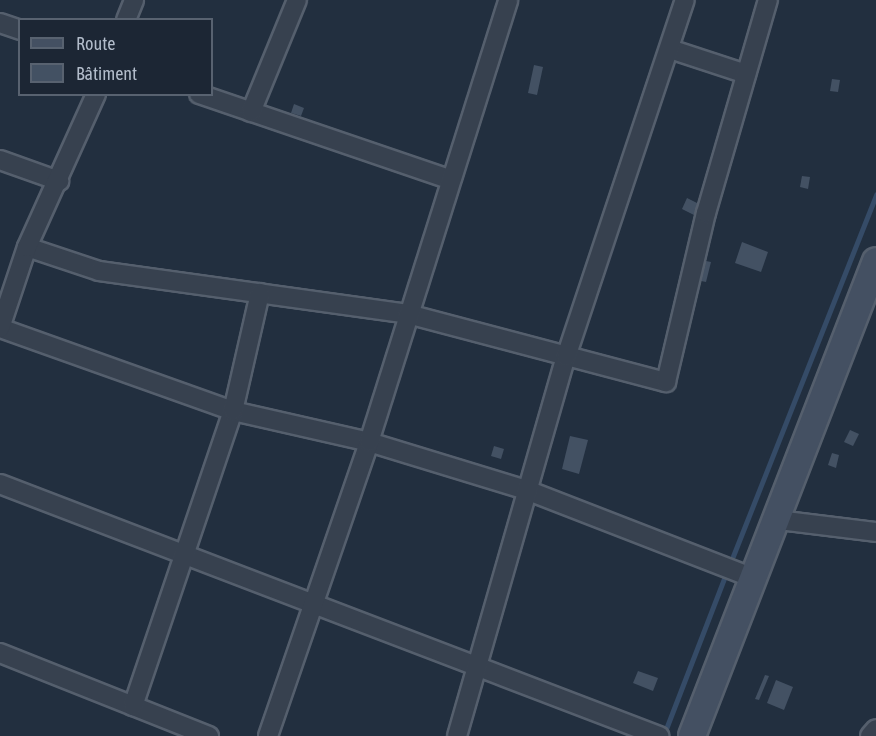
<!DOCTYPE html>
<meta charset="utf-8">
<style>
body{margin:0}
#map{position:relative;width:876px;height:736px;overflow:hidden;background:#222f3f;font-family:"Asap Condensed",sans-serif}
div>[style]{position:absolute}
.stream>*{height:5px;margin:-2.5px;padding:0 2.5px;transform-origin:2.5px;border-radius:2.5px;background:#354b67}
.building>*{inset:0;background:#435163}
.roads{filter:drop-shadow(2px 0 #555f6d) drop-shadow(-2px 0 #555f6d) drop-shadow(0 2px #555f6d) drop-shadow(0 -2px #555f6d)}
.street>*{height:18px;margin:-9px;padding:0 9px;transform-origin:9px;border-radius:9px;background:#37414f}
.secondary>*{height:26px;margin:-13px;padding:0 13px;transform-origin:13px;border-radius:13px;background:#445062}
span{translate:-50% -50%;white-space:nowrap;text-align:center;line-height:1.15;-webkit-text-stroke:5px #1c2634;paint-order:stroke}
.legend{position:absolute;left:18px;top:18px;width:195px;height:78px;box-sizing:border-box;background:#1c2634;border:2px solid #586270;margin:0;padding:8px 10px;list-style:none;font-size:18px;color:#b2bcca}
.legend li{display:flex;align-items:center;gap:12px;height:30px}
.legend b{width:30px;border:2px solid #586270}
</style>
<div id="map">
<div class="stream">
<i style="left:733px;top:556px;width:389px;rotate:-68.4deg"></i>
<i style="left:664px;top:734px;width:169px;rotate:-68.9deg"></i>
</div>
<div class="building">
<i style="clip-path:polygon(534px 65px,543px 67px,537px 95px,528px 93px)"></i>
<i style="clip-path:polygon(832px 79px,840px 80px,838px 92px,830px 91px)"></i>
<i style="clip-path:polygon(294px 104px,304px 108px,301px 116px,291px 113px)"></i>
<i style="clip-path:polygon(802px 176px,810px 177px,808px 189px,800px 187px)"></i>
<i style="clip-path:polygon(687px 198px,699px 204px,694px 215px,682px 209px)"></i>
<i style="clip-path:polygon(742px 242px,768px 252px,761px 272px,735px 263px)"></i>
<i style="clip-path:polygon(701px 260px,711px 262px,706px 282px,696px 280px)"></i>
<i style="clip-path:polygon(850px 430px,859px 434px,853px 446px,844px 442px)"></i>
<i style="clip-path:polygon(570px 436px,588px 440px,579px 474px,562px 469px)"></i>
<i style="clip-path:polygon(494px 446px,504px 449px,501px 459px,491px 456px)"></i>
<i style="clip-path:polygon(832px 453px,839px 455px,836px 468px,828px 465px)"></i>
<i style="clip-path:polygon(638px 671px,658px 678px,653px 691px,633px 683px)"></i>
<i style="clip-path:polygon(765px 675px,769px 676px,759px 700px,755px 699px)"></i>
<i style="clip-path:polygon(776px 680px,793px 687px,784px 710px,767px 703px)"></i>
</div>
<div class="roads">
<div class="street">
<i style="left:126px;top:20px;width:22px;rotate:-68deg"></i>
<i style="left:0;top:23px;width:21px;rotate:19deg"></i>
<i style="left:670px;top:49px;width:80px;rotate:18.2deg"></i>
<i style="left:199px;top:94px;width:266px;rotate:18.8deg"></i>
<i style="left:251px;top:112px;width:121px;rotate:-67.7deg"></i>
<i style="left:0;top:160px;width:63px;rotate:19.6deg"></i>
<i style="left:27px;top:247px;width:76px;rotate:18.4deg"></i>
<i style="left:99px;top:271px;width:312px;rotate:7.9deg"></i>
<i style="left:408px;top:314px;width:267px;rotate:14.8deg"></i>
<i style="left:666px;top:382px;width:174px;rotate:-76.7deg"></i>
<i style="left:706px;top:213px;width:222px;rotate:-73.8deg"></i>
<i style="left:0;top:328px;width:247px;rotate:19.6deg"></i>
<i style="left:233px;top:411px;width:139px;rotate:12.8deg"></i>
<i style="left:369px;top:442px;width:167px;rotate:17deg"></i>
<i style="left:529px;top:491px;width:243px;rotate:21.2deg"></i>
<i style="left:0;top:328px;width:85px;rotate:-71.6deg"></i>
<i style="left:27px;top:247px;width:168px;rotate:-65.7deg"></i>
<i style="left:0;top:484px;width:706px;rotate:20.93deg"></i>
<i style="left:778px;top:520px;width:99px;rotate:7deg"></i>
<i style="left:0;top:653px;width:225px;rotate:21.7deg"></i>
<i style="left:133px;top:706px;width:311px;rotate:-71.3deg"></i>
<i style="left:233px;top:411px;width:121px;rotate:-77.1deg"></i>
<i style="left:268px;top:736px;width:311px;rotate:-71deg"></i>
<i style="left:369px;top:442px;width:463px;rotate:-72.5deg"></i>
<i style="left:457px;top:736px;width:394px;rotate:-74deg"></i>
<i style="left:566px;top:357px;width:376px;rotate:-71.6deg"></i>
<i style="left:870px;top:736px;width:9px;rotate:-49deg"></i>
</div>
<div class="secondary">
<i style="left:692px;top:736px;width:509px;rotate:-68.83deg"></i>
</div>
</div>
<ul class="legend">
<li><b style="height:8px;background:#445062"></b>Route</li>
<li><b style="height:16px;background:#435163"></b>Bâtiment</li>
</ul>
</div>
